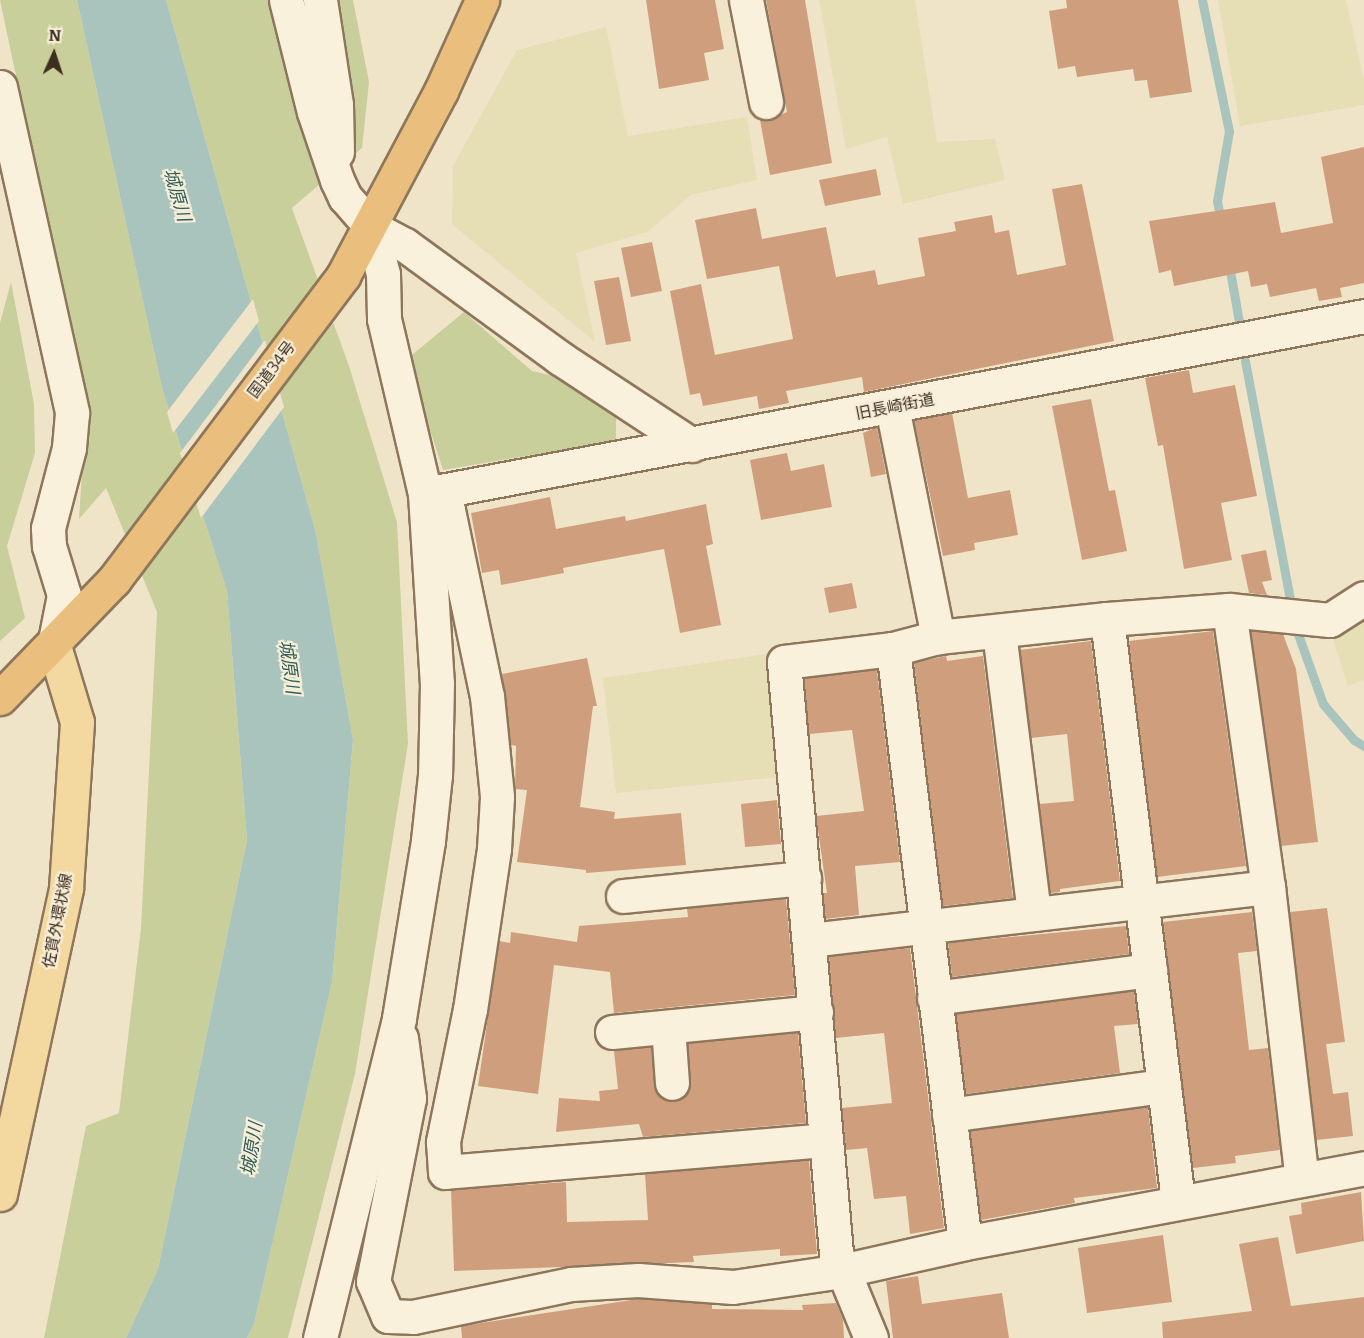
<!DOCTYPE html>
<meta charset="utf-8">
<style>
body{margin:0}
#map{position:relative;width:1364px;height:1338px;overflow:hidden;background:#f0e4c8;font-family:Bitter,"Noto Sans JP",serif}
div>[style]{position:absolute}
.farmland>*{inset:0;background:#e6deb5}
.green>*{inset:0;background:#c9cf9b}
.water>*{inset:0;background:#a9c4bc}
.pier>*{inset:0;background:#f0e4c8}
.stream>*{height:9px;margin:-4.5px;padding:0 4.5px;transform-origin:4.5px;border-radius:4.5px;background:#a9c4bc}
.building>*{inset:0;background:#cf9f7d}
.roads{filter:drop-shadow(2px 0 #8d765c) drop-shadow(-2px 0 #8d765c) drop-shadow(0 2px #8d765c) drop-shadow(0 -2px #8d765c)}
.minor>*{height:33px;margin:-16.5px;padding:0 16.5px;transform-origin:16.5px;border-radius:16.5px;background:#faf1dc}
.primary>*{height:33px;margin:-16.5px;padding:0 16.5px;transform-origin:16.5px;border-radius:16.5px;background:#f3d9a0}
.trunk>*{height:33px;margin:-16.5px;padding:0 16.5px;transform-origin:16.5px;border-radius:16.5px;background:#eabe7c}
span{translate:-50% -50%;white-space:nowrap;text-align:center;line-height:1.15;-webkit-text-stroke:4.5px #f7eed8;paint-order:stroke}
.street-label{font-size:16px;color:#3d2e20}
.water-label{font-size:18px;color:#2f5d5a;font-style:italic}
.north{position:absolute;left:24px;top:24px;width:60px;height:60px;-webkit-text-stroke:4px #f7eed8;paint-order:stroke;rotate:3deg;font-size:16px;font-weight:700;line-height:24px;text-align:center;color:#3d2e20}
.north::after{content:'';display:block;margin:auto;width:21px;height:27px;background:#3d2e20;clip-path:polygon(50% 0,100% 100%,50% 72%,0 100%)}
</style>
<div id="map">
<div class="farmland">
<i style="clip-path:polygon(819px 0,915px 0,937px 142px,995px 139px,1005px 180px,903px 204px,887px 137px,846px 149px)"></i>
<i style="clip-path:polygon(1218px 0,1346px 0,1364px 80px,1364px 105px,1240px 126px)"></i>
<i style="clip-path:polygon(606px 27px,628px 136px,747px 117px,757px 180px,691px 195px,647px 232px,576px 253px,595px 342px,452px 224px,453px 166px,517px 50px)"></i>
<i style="clip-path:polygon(1364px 620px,1364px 680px,1348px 686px,1333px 639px)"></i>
<i style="clip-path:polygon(773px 653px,779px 777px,616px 793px,603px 678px)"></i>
</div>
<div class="green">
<i style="clip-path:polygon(0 0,77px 0,162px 388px,227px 591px,247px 840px,158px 1269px,126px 1338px,44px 1338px,86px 1126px,119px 1113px,141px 928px,157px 612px,106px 488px,79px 519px,86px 409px)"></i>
<i style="clip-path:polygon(166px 0,353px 0,369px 82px,362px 148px,292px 208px,349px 366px,397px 522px,408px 744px,355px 1074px,288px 1338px,247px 1338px,254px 1324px,332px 982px,353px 740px,316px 533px)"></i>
<i style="clip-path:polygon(11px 282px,34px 404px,35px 453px,7px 546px,25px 618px,0 641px,0 323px)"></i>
<i style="clip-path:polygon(464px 312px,532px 371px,563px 378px,616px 417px,616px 441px,443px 470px,407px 359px)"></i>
</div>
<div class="water">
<i style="clip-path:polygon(77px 0,166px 0,316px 533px,353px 740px,332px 982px,254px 1324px,247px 1338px,126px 1338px,158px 1269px,247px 840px,227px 591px,162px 388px)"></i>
</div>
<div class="pier">
<i style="clip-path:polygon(253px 299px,259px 321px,173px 433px,167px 412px)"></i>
<i style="clip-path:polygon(265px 340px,284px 407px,201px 518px,180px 453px)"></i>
</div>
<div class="stream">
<i style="left:1202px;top:0;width:134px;rotate:78.4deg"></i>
<i style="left:1229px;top:131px;width:71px;rotate:99.7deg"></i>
<i style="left:1217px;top:201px;width:21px;rotate:79deg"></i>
<i style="left:1229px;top:265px;width:58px;rotate:80deg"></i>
<i style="left:1245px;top:361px;width:252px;rotate:79.3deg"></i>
<i style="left:1294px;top:623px;width:86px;rotate:70.3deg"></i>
<i style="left:1323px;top:704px;width:48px;rotate:49.3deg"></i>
<i style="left:1354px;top:740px;width:12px;rotate:31deg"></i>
</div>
<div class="building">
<i style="clip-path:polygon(646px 0,715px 0,724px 49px,704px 53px,709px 80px,659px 89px)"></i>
<i style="clip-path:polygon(766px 0,805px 0,832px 163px,770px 175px,760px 120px,770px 120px,787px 112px)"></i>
<i style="clip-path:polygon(1066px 0,1178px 0,1192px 92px,1150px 98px,1147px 80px,1135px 81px,1133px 69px,1077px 77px,1075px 66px,1058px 69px,1049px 11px,1067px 8px)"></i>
<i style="clip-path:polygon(1364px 147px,1364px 283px,1340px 288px,1342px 297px,1319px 301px,1316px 288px,1270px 297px,1267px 284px,1251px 287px,1248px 271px,1174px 286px,1171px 270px,1159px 273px,1149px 221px,1275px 202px,1281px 233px,1333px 223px,1321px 157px)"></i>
<i style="clip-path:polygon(876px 169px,881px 195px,825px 206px,819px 180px)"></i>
<i style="clip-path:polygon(1082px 184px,1114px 341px,864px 392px,862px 377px,786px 391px,789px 403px,759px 409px,757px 396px,703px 406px,700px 393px,690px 395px,670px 291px,701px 284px,715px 355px,793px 339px,779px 266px,707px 279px,695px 220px,756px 208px,762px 239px,826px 227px,836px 277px,875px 270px,878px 285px,925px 276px,918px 238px,956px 231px,954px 222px,992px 215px,995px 233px,1009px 230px,1017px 275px,1066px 265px,1052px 189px)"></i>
<i style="clip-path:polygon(652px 242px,662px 291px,631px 297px,621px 248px)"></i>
<i style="clip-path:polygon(619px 277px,631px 341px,606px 345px,594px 281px)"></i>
<i style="clip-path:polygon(1189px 370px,1193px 393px,1235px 385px,1257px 496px,1221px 503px,1232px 560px,1184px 569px,1163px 445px,1158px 446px,1145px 378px)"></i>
<i style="clip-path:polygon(1091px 399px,1109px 491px,1115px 490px,1127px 551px,1082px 560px,1052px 406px)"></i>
<i style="clip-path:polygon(952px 413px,968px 498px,1010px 490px,1018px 535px,974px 543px,975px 550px,943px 556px,914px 420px)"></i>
<i style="clip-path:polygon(877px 427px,886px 474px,871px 477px,863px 433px)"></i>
<i style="clip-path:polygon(787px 453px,791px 471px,824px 464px,832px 507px,761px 520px,750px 460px)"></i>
<i style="clip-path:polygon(550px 497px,556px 529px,625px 516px,626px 521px,706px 504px,713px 544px,706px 546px,721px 625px,680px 633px,664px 549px,563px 568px,564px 573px,501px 585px,499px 570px,482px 573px,471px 513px)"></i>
<i style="clip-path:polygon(1266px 550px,1272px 580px,1262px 582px,1267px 595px,1249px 593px,1241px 555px)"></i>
<i style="clip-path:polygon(852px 583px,857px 608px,829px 613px,824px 588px)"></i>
<i style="clip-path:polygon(1213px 631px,1246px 866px,1157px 877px,1129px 641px)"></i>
<i style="clip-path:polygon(1251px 631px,1283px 634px,1296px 669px,1318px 842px,1281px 846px)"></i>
<i style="clip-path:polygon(1091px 641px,1120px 881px,1060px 889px,1060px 892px,1050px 893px,1039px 804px,1074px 801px,1067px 734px,1031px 738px,1020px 650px)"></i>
<i style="clip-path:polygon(946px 656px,947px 661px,983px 656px,1013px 898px,943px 906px,914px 663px)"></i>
<i style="clip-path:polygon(587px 658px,597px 706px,593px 706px,580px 807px,615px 812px,614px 819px,681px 813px,686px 865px,586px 873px,586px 870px,517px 862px,527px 790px,515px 789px,516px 746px,511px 745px,502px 674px)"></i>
<i style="clip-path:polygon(877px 670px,900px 862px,855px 866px,859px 915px,825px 919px,823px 893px,827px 893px,816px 816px,864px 811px,852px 730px,809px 734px,804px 678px)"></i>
<i style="clip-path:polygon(777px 800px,781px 844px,745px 847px,741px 804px)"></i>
<i style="clip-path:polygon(786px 899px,795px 995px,614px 1013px,610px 972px,554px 965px,538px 1094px,478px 1086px,499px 941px,510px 943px,511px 932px,577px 942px,579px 926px,688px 917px,687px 908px)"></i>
<i style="clip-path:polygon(1327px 908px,1345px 1042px,1326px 1044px,1333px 1094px,1348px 1092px,1353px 1136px,1316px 1140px,1290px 912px)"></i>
<i style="clip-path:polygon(1252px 912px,1257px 951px,1238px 953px,1249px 1050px,1268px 1048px,1280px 1150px,1235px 1156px,1236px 1163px,1193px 1168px,1163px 922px)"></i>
<i style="clip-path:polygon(1126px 926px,1129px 954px,952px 977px,948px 943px)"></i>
<i style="clip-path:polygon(910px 948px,944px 1228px,910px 1234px,906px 1196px,874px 1199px,867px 1148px,846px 1150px,842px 1108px,892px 1103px,884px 1033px,836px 1038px,829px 957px)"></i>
<i style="clip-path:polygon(1134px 991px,1138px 1024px,1114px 1026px,1120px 1073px,966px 1094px,956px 1014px)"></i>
<i style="clip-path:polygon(798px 1033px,806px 1123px,643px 1137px,639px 1124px,556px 1132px,559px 1098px,600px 1101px,599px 1091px,618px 1089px,614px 1051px,651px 1047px,656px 1093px,674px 1102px,689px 1091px,688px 1043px)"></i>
<i style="clip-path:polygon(1148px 1107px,1157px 1188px,1074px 1198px,1075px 1203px,981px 1220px,970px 1131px)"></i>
<i style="clip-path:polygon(809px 1160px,817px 1254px,780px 1256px,780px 1249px,693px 1256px,694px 1262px,454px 1271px,451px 1190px,566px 1182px,567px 1222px,648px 1220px,645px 1174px)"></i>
<i style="clip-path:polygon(1361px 1192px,1364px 1241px,1296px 1254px,1289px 1216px,1302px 1214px,1301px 1203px)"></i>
<i style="clip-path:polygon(1163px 1235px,1172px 1302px,1087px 1313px,1078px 1248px)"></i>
<i style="clip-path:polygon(1278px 1237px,1291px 1306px,1364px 1297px,1364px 1338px,1163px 1338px,1162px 1322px,1252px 1311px,1239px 1244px)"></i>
<i style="clip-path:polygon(918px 1276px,922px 1304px,1002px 1293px,1009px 1338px,893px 1338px,886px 1281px)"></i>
<i style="clip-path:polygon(638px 1299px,712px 1304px,712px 1309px,803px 1310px,802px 1305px,836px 1303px,843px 1320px,844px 1338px,462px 1338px,461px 1326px)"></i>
</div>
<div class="roads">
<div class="minor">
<i style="left:286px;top:0;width:115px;rotate:76deg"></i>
<i style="left:314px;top:112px;width:72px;rotate:71.3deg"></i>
<i style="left:337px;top:180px;width:19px;rotate:65deg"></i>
<i style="left:345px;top:197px;width:40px;rotate:49deg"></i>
<i style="left:371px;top:227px;width:49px;rotate:75.7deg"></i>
<i style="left:383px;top:274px;width:45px;rotate:88.7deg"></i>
<i style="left:384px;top:319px;width:180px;rotate:76.8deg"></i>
<i style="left:425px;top:494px;width:189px;rotate:86.4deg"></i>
<i style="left:437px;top:683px;width:92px;rotate:91.2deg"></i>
<i style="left:435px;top:775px;width:66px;rotate:96.1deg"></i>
<i style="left:428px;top:841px;width:180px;rotate:99.3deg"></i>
<i style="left:399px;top:1019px;width:329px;rotate:103.9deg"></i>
<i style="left:320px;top:0;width:106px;rotate:81.3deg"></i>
<i style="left:336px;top:105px;width:47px;rotate:88.8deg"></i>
<i style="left:746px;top:0;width:104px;rotate:78.9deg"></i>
<i style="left:0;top:87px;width:334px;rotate:77.5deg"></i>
<i style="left:72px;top:413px;width:35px;rotate:95deg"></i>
<i style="left:69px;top:448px;width:83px;rotate:104.7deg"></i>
<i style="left:48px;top:528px;width:18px;rotate:87deg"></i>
<i style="left:49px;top:546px;width:51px;rotate:73deg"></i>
<i style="left:64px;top:595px;width:52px;rotate:101.1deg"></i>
<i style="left:371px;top:227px;width:38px;rotate:28deg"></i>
<i style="left:405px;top:245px;width:192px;rotate:36.1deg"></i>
<i style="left:560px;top:358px;width:158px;rotate:33.4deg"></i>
<i style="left:892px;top:407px;width:235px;rotate:78.7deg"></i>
<i style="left:425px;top:494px;width:28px;rotate:35deg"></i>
<i style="left:448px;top:510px;width:190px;rotate:78.2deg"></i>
<i style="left:487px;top:696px;width:101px;rotate:84.3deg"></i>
<i style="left:497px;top:797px;width:52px;rotate:93.3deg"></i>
<i style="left:494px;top:849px;width:162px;rotate:98.5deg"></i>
<i style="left:470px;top:1009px;width:136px;rotate:101.5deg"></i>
<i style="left:443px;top:1142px;width:30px;rotate:86deg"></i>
<i style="left:445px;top:1172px;width:382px;rotate:-4.8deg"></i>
<i style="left:425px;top:494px;width:956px;rotate:-10.73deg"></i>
<i style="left:1229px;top:610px;width:280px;rotate:82deg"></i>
<i style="left:1107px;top:619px;width:586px;rotate:83.04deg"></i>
<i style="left:999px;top:632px;width:284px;rotate:82.9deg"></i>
<i style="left:893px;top:649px;width:598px;rotate:83.09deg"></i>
<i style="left:623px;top:896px;width:182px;rotate:-5.7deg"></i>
<i style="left:810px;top:940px;width:461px;rotate:-6.6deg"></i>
<i style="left:1268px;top:887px;width:294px;rotate:83.4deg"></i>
<i style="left:934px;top:998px;width:218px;rotate:-7.4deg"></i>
<i style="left:668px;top:1027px;width:56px;rotate:85.9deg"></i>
<i style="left:612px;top:1032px;width:205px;rotate:-5.6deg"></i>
<i style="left:401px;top:1038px;width:61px;rotate:82.4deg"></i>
<i style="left:409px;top:1098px;width:187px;rotate:101.1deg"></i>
<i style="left:373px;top:1281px;width:38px;rotate:67deg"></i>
<i style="left:388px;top:1316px;width:25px;rotate:2deg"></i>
<i style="left:413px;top:1317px;width:161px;rotate:-11.8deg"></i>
<i style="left:571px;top:1284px;width:67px;rotate:-3.4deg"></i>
<i style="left:638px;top:1280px;width:95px;rotate:4.2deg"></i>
<i style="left:733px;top:1287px;width:109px;rotate:-8.4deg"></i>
<i style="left:841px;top:1271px;width:127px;rotate:-12.7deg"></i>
<i style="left:965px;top:1243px;width:406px;rotate:-10.6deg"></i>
<i style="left:949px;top:1115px;width:217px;rotate:-7.7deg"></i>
<i style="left:871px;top:1338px;width:92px;rotate:-112.4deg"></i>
<i style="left:836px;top:1253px;width:593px;rotate:-95.03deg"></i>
<i style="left:784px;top:662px;width:110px;rotate:-6.8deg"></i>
<i style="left:893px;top:649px;width:47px;rotate:-14.9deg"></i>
<i style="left:938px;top:637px;width:170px;rotate:-6.1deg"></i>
<i style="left:1107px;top:619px;width:122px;rotate:-4.2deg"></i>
<i style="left:1229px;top:610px;width:101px;rotate:5.7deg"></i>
<i style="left:1330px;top:620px;width:40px;rotate:-32.9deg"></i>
</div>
<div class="primary">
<i style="left:0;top:1194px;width:313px;rotate:-77.8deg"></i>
<i style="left:66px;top:888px;width:166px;rotate:-86.2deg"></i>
<i style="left:77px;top:722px;width:79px;rotate:-106.8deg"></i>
</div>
<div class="trunk">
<i style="left:0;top:698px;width:164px;rotate:-46deg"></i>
<i style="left:114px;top:580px;width:381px;rotate:-53deg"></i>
<i style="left:343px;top:276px;width:209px;rotate:-62.1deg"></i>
<i style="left:441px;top:91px;width:100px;rotate:-65.7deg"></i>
</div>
</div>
<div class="street-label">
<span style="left:272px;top:370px;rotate:-53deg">国道34号</span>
<span style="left:895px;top:407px;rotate:-11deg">旧長崎街道</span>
<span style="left:58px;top:921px;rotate:-79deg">佐賀外環状線</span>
</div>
<div class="water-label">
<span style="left:177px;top:195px;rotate:74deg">城原川</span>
<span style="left:289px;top:667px;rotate:82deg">城原川</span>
<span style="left:252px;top:1149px;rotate:-81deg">城原川</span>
</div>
<div class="north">N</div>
</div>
